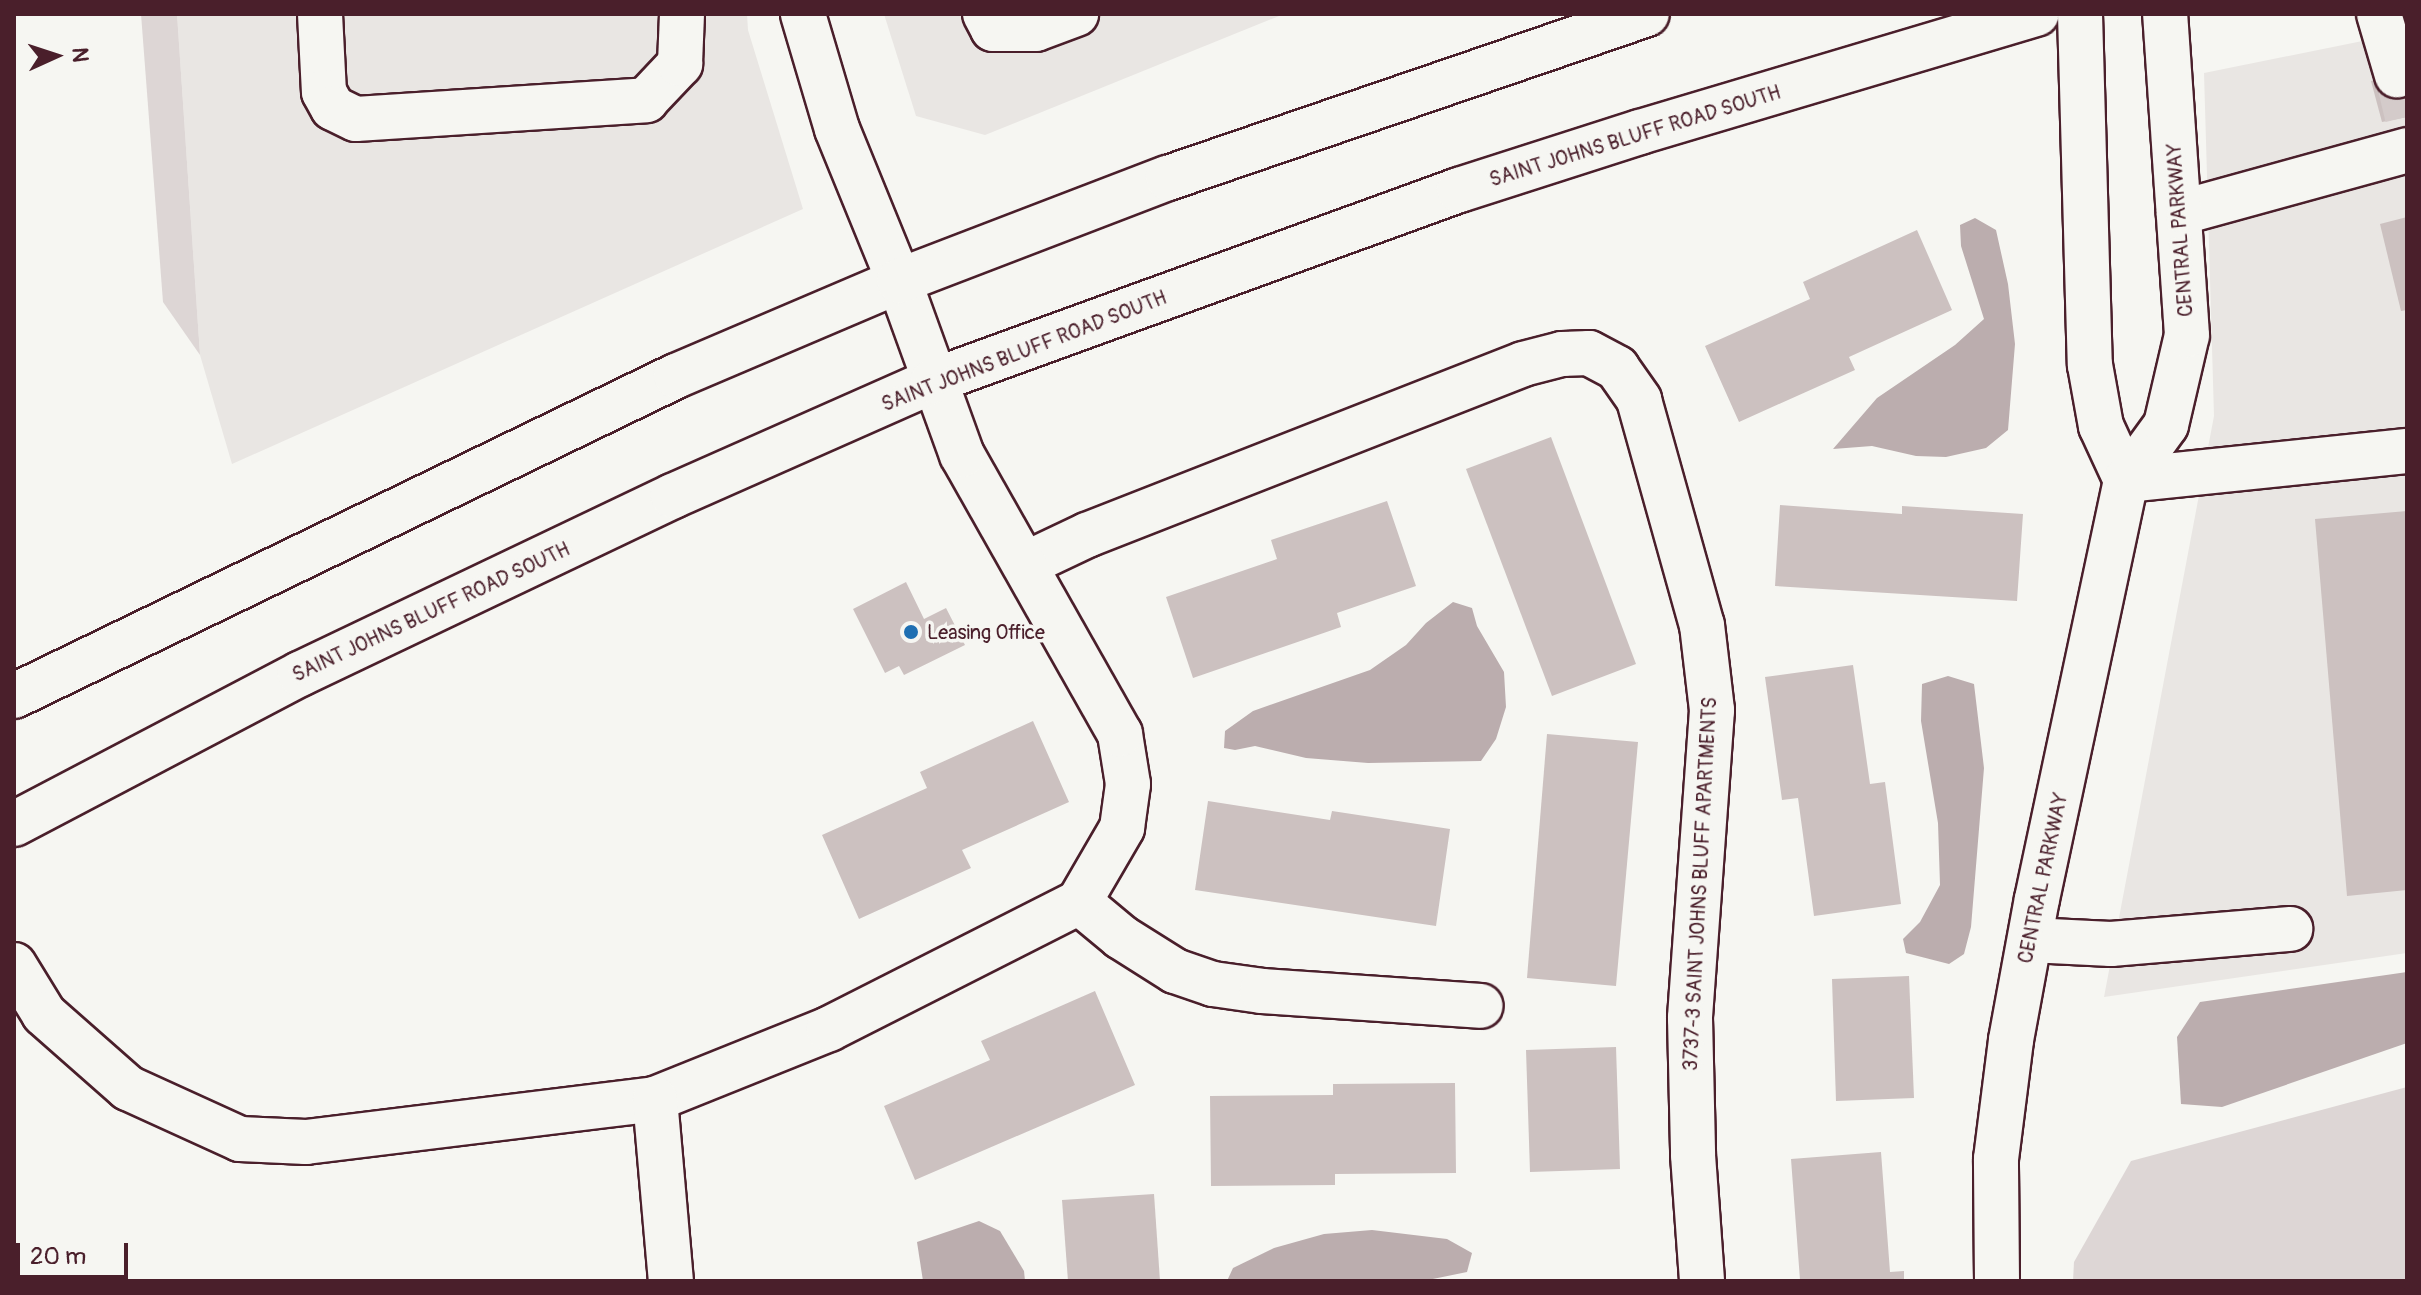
<!DOCTYPE html>
<style>
body{margin:0}
#map{position:relative;width:2421px;height:1295px;overflow:hidden;background:#f6f6f2;font-family:Pangolin,sans-serif}
div>[style]{position:absolute}
.built>*{inset:0;background:#e9e6e3}
.green>*{inset:0;background:#ddd6d5}
.water>*{inset:0;background:#bbadae}
.building>*{inset:0;background:#ccc1c0}
.minor-tunnel>*{height:44px;margin-top:-22px;transform-origin:0;background:repeating-linear-gradient(90deg,#d4cbca 0 44px,transparent 0 66px)}
.roads{filter:drop-shadow(2px 0 #4a1f2b) drop-shadow(-2px 0 #4a1f2b) drop-shadow(0 2px #4a1f2b) drop-shadow(0 -2px #4a1f2b)}
.minor>*{height:44px;margin:-22px;padding:0 22px;transform-origin:22px;border-radius:22px;background:#f6f6f2}
.major>*{height:44px;margin:-22px;padding:0 22px;transform-origin:22px;border-radius:22px;background:#f6f6f2}
.dots>*{width:22px;height:22px;translate:-50% -50%;box-sizing:border-box;border:4px solid #f6f6f2;border-radius:50%}
span{translate:-50% -50%;white-space:nowrap;text-align:center;line-height:1.15;-webkit-text-stroke:7px #f6f6f2;paint-order:stroke}
.street-label{font-size:20px;color:#4a1f2b}
.poi-label{font-size:20px;color:#4a1f2b}
.left{translate:0 -50%;text-align:left}
.frame{position:absolute;inset:0;border:16px solid #4a1f2b;pointer-events:none}
.north{position:absolute;left:16px;top:16px;width:80px;height:80px;-webkit-text-stroke:6px #f6f6f2;paint-order:stroke;rotate:87deg;font-size:22px;font-weight:700;line-height:32px;text-align:center;color:#4a1f2b}
.north::after{content:'';display:block;margin:auto;width:28px;height:36px;background:#4a1f2b;clip-path:polygon(50% 0,100% 100%,50% 72%,0 100%)}
.scale{position:absolute;left:16px;top:1243px;width:112px;height:36px;box-sizing:border-box;border:4px solid #4a1f2b;border-top:0;padding-left:10px;font-size:24px;line-height:28px;white-space:nowrap;color:#4a1f2b;-webkit-text-stroke:6px #f6f6f2;paint-order:stroke}
</style>
<div id="map">
<div class="built">
<i style="clip-path:polygon(177px 14px,747px 14px,748px 30px,803px 209px,232px 464px,200px 355px)"></i>
<i style="clip-path:polygon(884px 14px,1284px 14px,985px 135px,916px 116px)"></i>
<i style="clip-path:polygon(2407px 32px,2407px 953px,2104px 997px,2214px 416px,2204px 73px)"></i>
</div>
<div class="green">
<i style="clip-path:polygon(141px 14px,177px 14px,200px 355px,163px 302px)"></i>
<i style="clip-path:polygon(2407px 1087px,2407px 1281px,2073px 1281px,2074px 1262px,2131px 1161px)"></i>
</div>
<div class="water">
<i style="clip-path:polygon(1975px 218px,1996px 230px,2008px 284px,2015px 344px,2008px 430px,1986px 448px,1946px 457px,1916px 456px,1872px 446px,1833px 449px,1877px 398px,1955px 345px,1984px 319px,1961px 246px,1960px 225px)"></i>
<i style="clip-path:polygon(1453px 602px,1472px 608px,1477px 626px,1504px 672px,1506px 707px,1496px 739px,1481px 761px,1368px 763px,1306px 758px,1255px 746px,1235px 750px,1224px 748px,1225px 731px,1253px 711px,1370px 670px,1406px 645px,1426px 623px)"></i>
<i style="clip-path:polygon(1948px 676px,1974px 684px,1984px 768px,1971px 927px,1964px 954px,1949px 964px,1906px 953px,1903px 939px,1920px 922px,1940px 885px,1938px 823px,1921px 721px,1922px 684px)"></i>
<i style="clip-path:polygon(2407px 972px,2407px 1043px,2222px 1107px,2181px 1104px,2177px 1037px,2200px 1002px)"></i>
<i style="clip-path:polygon(979px 1221px,1000px 1231px,1024px 1271px,1025px 1281px,923px 1281px,917px 1242px)"></i>
<i style="clip-path:polygon(1372px 1230px,1447px 1239px,1472px 1253px,1467px 1272px,1423px 1281px,1227px 1281px,1233px 1268px,1274px 1248px,1324px 1234px)"></i>
</div>
<div class="building">
<i style="clip-path:polygon(2407px 72px,2407px 117px,2382px 122px,2371px 81px)"></i>
<i style="clip-path:polygon(2407px 217px,2407px 310px,2401px 311px,2380px 224px)"></i>
<i style="clip-path:polygon(1917px 230px,1952px 310px,1849px 357px,1855px 370px,1739px 422px,1705px 346px,1810px 299px,1803px 282px)"></i>
<i style="clip-path:polygon(1551px 437px,1636px 664px,1552px 696px,1466px 469px)"></i>
<i style="clip-path:polygon(1387px 501px,1416px 586px,1337px 613px,1341px 627px,1193px 678px,1166px 597px,1277px 559px,1271px 540px)"></i>
<i style="clip-path:polygon(1780px 505px,1902px 514px,1902px 506px,2023px 514px,2017px 601px,1775px 586px)"></i>
<i style="clip-path:polygon(2407px 511px,2407px 890px,2347px 896px,2315px 519px)"></i>
<i style="clip-path:polygon(906px 582px,924px 619px,946px 608px,965px 645px,904px 675px,899px 666px,885px 673px,853px 609px)"></i>
<i style="clip-path:polygon(1853px 665px,1870px 784px,1885px 782px,1901px 904px,1814px 916px,1798px 798px,1782px 800px,1765px 677px)"></i>
<i style="clip-path:polygon(1033px 721px,1069px 802px,962px 850px,971px 868px,859px 919px,822px 835px,927px 788px,920px 772px)"></i>
<i style="clip-path:polygon(1547px 734px,1638px 742px,1616px 986px,1527px 978px)"></i>
<i style="clip-path:polygon(1208px 801px,1330px 820px,1332px 811px,1450px 829px,1436px 926px,1195px 890px)"></i>
<i style="clip-path:polygon(1909px 976px,1914px 1098px,1836px 1101px,1832px 979px)"></i>
<i style="clip-path:polygon(1095px 991px,1135px 1085px,915px 1180px,884px 1106px,990px 1060px,981px 1041px)"></i>
<i style="clip-path:polygon(1616px 1047px,1620px 1169px,1530px 1172px,1526px 1050px)"></i>
<i style="clip-path:polygon(1455px 1083px,1456px 1173px,1335px 1174px,1335px 1185px,1211px 1186px,1210px 1096px,1333px 1095px,1333px 1084px)"></i>
<i style="clip-path:polygon(1881px 1152px,1890px 1272px,1904px 1271px,1904px 1281px,1800px 1280px,1791px 1159px)"></i>
<i style="clip-path:polygon(1154px 1194px,1160px 1281px,1068px 1281px,1062px 1200px)"></i>
</div>
<div class="minor-tunnel">
<i style="left:2397px;top:75px;width:43px;rotate:76.6deg"></i>
</div>
<div class="roads">
<div class="minor">
<i style="left:320px;top:14px;width:78px;rotate:87.1deg"></i>
<i style="left:324px;top:92px;width:18px;rotate:61deg"></i>
<i style="left:333px;top:108px;width:25px;rotate:26deg"></i>
<i style="left:356px;top:119px;width:291px;rotate:-3.7deg"></i>
<i style="left:646px;top:100px;width:50px;rotate:-46.6deg"></i>
<i style="left:680px;top:64px;width:50px;rotate:-87.7deg"></i>
<i style="left:985px;top:14px;width:17px;rotate:62deg"></i>
<i style="left:993px;top:29px;width:43px"></i>
<i style="left:1036px;top:29px;width:43px;rotate:-20.6deg"></i>
<i style="left:2080px;top:14px;width:351px;rotate:88.4deg"></i>
<i style="left:2090px;top:365px;width:62px;rotate:79.8deg"></i>
<i style="left:2101px;top:426px;width:60px;rotate:65.2deg"></i>
<i style="left:2379px;top:14px;width:64px;rotate:73.6deg"></i>
<i style="left:2179px;top:213px;width:237px;rotate:-15.4deg"></i>
<i style="left:2126px;top:480px;width:282px;rotate:-5.9deg"></i>
<i style="left:1026px;top:564px;width:68px;rotate:-25.4deg"></i>
<i style="left:1087px;top:535px;width:468px;rotate:-21.4deg"></i>
<i style="left:1523px;top:364px;width:40px;rotate:-14.4deg"></i>
<i style="left:1562px;top:354px;width:27px;rotate:-2deg"></i>
<i style="left:1589px;top:353px;width:32px;rotate:28deg"></i>
<i style="left:1617px;top:368px;width:39px;rotate:55deg"></i>
<i style="left:1639px;top:400px;width:234px;rotate:74.4deg"></i>
<i style="left:1702px;top:625px;width:86px;rotate:83.3deg"></i>
<i style="left:1712px;top:710px;width:309px;rotate:94.1deg"></i>
<i style="left:1690px;top:1018px;width:137px;rotate:88.7deg"></i>
<i style="left:1693px;top:1155px;width:126px;rotate:85.9deg"></i>
<i style="left:1079px;top:902px;width:55px;rotate:39.8deg"></i>
<i style="left:1121px;top:937px;width:64px;rotate:32.2deg"></i>
<i style="left:1175px;top:971px;width:40px;rotate:18.9deg"></i>
<i style="left:1213px;top:984px;width:49px;rotate:8.1deg"></i>
<i style="left:1262px;top:991px;width:219px;rotate:3.9deg"></i>
<i style="left:2030px;top:940px;width:81px;rotate:2.8deg"></i>
<i style="left:2111px;top:944px;width:180px;rotate:-4.8deg"></i>
<i style="left:14px;top:965px;width:57px;rotate:58.5deg"></i>
<i style="left:44px;top:1014px;width:112px;rotate:41.4deg"></i>
<i style="left:128px;top:1088px;width:123px;rotate:24.5deg"></i>
<i style="left:240px;top:1139px;width:66px;rotate:2.6deg"></i>
<i style="left:306px;top:1142px;width:352px;rotate:-7deg"></i>
<i style="left:655px;top:1099px;width:188px;rotate:-21.9deg"></i>
<i style="left:829px;top:1029px;width:280px;rotate:-26.9deg"></i>
<i style="left:1079px;top:902px;width:86px;rotate:-59.8deg"></i>
<i style="left:1122px;top:828px;width:44px;rotate:-82.2deg"></i>
<i style="left:1128px;top:784px;width:51px;rotate:-99.1deg"></i>
<i style="left:1120px;top:734px;width:321px;rotate:-119.5deg"></i>
<i style="left:962px;top:455px;width:185px;rotate:-109.9deg"></i>
<i style="left:899px;top:281px;width:164px;rotate:-112.2deg"></i>
<i style="left:837px;top:129px;width:120px;rotate:-106.5deg"></i>
<i style="left:655px;top:1099px;width:183px;rotate:85deg"></i>
<i style="left:1997px;top:1281px;width:122px;rotate:-90.5deg"></i>
<i style="left:1996px;top:1159px;width:120px;rotate:-82.8deg"></i>
<i style="left:2011px;top:1040px;width:143px;rotate:-79.6deg"></i>
<i style="left:2037px;top:899px;width:428px;rotate:-78deg"></i>
<i style="left:2126px;top:480px;width:68px;rotate:-54deg"></i>
<i style="left:2166px;top:425px;width:92px;rotate:-76.9deg"></i>
<i style="left:2187px;top:335px;width:322px;rotate:-93.9deg"></i>
</div>
<div class="major">
<i style="left:14px;top:696px;width:735px;rotate:-25.8deg"></i>
<i style="left:676px;top:376px;width:242px;rotate:-23.1deg"></i>
<i style="left:899px;top:281px;width:288px;rotate:-21deg"></i>
<i style="left:1168px;top:178px;width:506px;rotate:-18.9deg"></i>
<i style="left:14px;top:824px;width:323px;rotate:-27.7deg"></i>
<i style="left:300px;top:674px;width:413px;rotate:-25.5deg"></i>
<i style="left:673px;top:496px;width:284px;rotate:-23.9deg"></i>
<i style="left:933px;top:381px;width:560px;rotate:-19.96deg"></i>
<i style="left:1459px;top:190px;width:190px;rotate:-17.8deg"></i>
<i style="left:1640px;top:132px;width:414px;rotate:-16.6deg"></i>
</div>
</div>
<div class="dots">
<i style="left:911px;top:632px;background:#1f6fb2"></i>
</div>
<div class="street-label">
<span style="left:1635px;top:136px;rotate:-17deg">SAINT JOHNS BLUFF ROAD SOUTH</span>
<span style="left:2180px;top:230px;rotate:-94deg">CENTRAL PARKWAY</span>
<span style="left:1024px;top:351px;rotate:-21deg">SAINT JOHNS BLUFF ROAD SOUTH</span>
<span style="left:431px;top:612px;rotate:-25deg">SAINT JOHNS BLUFF ROAD SOUTH</span>
<span style="left:2043px;top:878px;rotate:-78deg">CENTRAL PARKWAY</span>
<span style="left:1700px;top:884px;rotate:-87deg">3737-3 SAINT JOHNS BLUFF APARTMENTS</span>
</div>
<div class="poi-label">
<span class="left" style="left:927px;top:632px">Leasing Office</span>
</div>
<div class="frame"></div>
<div class="north">N</div>
<div class="scale">20 m</div>
</div>
